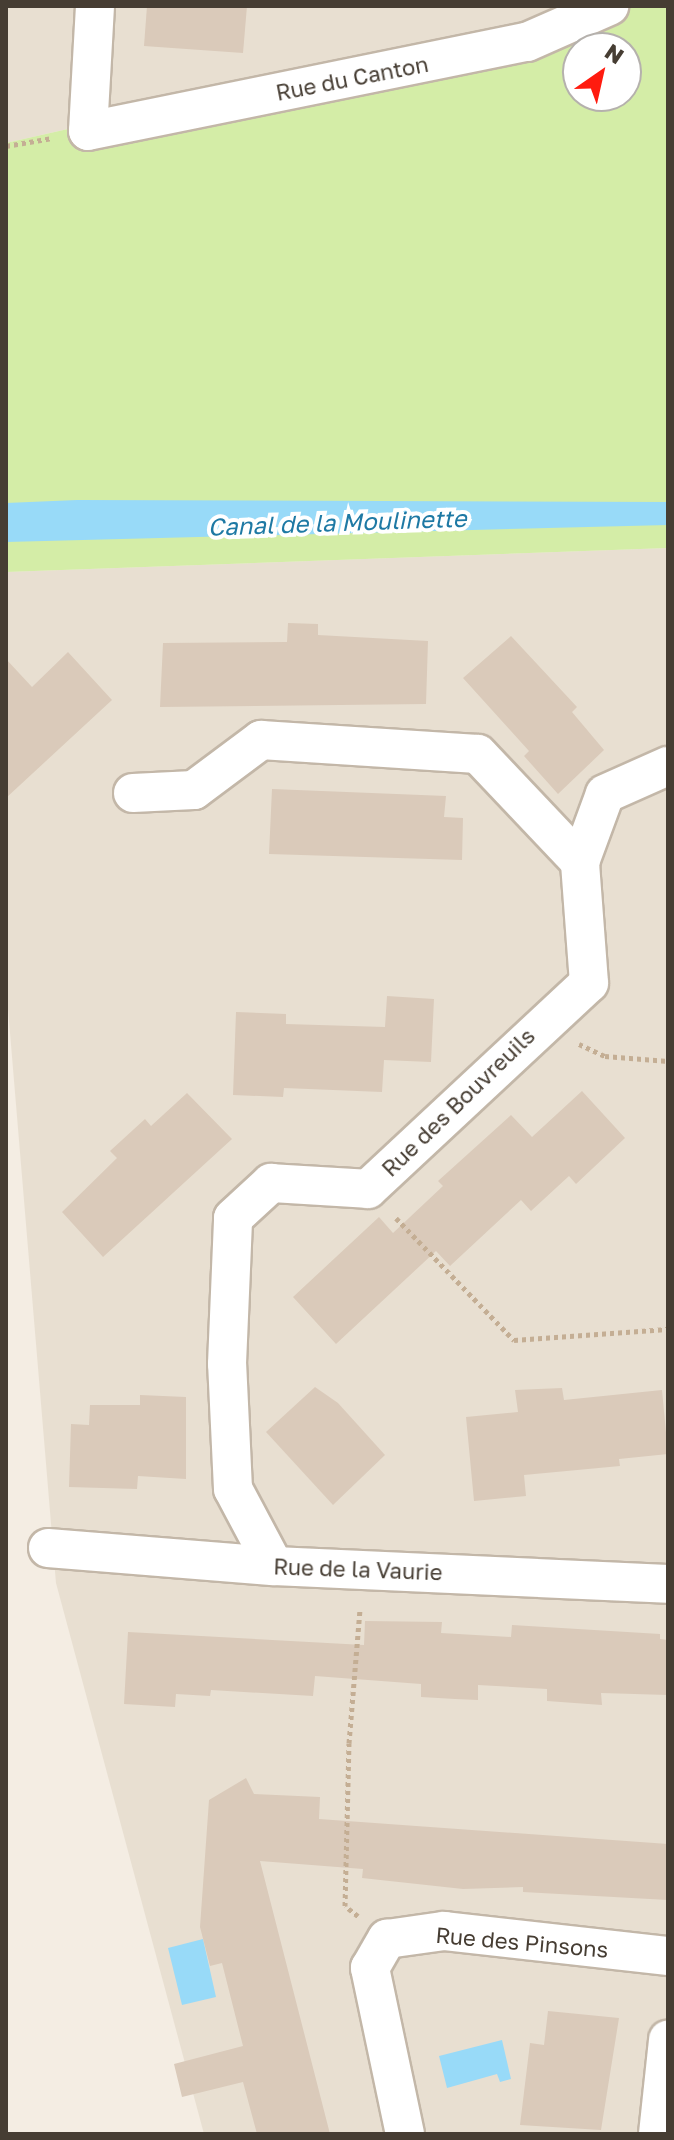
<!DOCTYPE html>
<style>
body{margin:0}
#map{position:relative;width:674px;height:2140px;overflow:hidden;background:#f4ede3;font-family:"Golos Text",sans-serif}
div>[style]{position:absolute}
.residential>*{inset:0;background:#e8dfd1}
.green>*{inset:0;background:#d4eda7}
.water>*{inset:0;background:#98daf8}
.building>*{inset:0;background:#dacaba}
.path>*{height:5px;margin-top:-2.5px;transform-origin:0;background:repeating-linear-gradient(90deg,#c4ae94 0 4px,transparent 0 8px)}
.roads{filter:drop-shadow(2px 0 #c3b7a8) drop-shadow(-2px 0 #c3b7a8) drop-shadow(0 2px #c3b7a8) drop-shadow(0 -2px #c3b7a8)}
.minor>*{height:38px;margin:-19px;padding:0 19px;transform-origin:19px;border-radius:19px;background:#fff}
span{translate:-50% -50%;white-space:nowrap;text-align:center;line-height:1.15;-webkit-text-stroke:8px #fff;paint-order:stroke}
.street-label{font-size:22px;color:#463d33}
.water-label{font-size:24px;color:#1e79a4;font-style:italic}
.frame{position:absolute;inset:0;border:8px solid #463d33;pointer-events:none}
.north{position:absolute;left:562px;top:32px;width:80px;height:80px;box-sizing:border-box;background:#fff;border:2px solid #b5b1ad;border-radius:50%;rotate:34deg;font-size:22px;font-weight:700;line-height:32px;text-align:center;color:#463d33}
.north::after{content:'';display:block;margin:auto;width:28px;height:36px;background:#ff1b0f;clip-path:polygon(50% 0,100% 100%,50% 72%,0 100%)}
</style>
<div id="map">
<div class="residential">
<i style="clip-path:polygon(6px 6px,613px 6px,6px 143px)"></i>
<i style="clip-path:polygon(668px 548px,668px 2134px,204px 2134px,56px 1583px,6px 985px,6px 572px)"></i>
</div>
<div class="green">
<i style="clip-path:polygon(evenodd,613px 6px,668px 6px,668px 548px,6px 572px,6px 143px,613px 6px,578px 48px,626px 48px,626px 96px,578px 96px,578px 48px)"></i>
</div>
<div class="water">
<i style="clip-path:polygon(77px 500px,668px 502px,668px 525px,6px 542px,6px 503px)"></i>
<i style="clip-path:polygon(203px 1939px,216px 1997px,182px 2005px,168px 1948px)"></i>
<i style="clip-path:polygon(502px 2040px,511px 2079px,500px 2082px,497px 2074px,447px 2088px,439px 2056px)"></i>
</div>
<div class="building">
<i style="clip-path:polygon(147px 6px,247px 6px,243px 53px,144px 46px)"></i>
<i style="clip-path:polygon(288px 623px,318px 624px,318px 635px,428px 641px,426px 704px,160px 707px,163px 643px,287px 642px)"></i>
<i style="clip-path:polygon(511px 636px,577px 707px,572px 712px,604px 750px,558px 794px,524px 756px,529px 751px,463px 678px)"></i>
<i style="clip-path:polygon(68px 652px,112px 700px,6px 798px,6px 659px,32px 687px)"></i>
<i style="clip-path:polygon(272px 789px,446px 796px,444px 817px,463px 818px,462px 860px,269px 854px)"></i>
<i style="clip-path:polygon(387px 996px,434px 999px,431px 1062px,384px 1060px,382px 1092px,284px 1088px,283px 1097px,233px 1095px,236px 1012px,286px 1014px,286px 1024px,385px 1027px)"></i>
<i style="clip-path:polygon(582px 1091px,625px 1138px,576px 1184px,569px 1176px,531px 1211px,521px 1200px,450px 1266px,436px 1251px,336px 1344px,293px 1297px,379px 1217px,393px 1233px,443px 1186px,438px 1181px,511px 1115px,532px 1137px)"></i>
<i style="clip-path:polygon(187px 1093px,232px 1139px,103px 1257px,62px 1212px,117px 1158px,110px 1151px,145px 1119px,151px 1126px)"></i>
<i style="clip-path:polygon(315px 1387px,338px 1403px,385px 1455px,333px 1505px,266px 1432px)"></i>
<i style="clip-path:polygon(562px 1388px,564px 1400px,662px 1390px,668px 1454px,619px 1459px,620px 1466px,524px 1475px,526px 1496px,474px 1501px,466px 1417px,518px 1412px,515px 1390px)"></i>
<i style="clip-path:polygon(140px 1395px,186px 1397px,186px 1479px,138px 1476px,137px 1489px,69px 1487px,71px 1424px,89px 1425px,90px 1405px,140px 1405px)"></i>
<i style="clip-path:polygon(365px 1621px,442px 1622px,441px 1633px,511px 1637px,512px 1625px,660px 1634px,660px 1639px,668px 1640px,668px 1695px,601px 1693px,602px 1705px,547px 1701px,547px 1689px,478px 1685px,478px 1700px,455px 1699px,421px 1697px,421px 1684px,315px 1676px,313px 1696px,211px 1690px,210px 1696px,176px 1694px,175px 1707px,124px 1704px,128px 1632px,364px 1645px)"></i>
<i style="clip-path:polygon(246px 1778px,254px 1794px,320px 1797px,319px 1819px,668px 1844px,668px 1900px,523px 1892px,523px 1887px,463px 1889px,362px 1878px,363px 1869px,260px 1861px,330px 2134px,257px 2134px,243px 2082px,182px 2097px,174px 2064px,243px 2046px,222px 1963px,210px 1966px,200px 1927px,209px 1800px)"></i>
<i style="clip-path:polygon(548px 2011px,619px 2018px,601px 2130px,520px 2125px,530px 2043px,544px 2045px)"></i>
</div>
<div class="path">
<i style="left:6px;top:146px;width:47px;rotate:-9.9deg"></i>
<i style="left:579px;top:1044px;width:29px;rotate:25deg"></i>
<i style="left:605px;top:1056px;width:63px;rotate:4.5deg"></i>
<i style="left:396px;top:1218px;width:170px;rotate:46deg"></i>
<i style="left:514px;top:1340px;width:154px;rotate:-4.1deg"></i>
<i style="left:358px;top:1916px;width:16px;rotate:-142deg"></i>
<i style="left:345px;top:1906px;width:163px;rotate:-88.6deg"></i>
<i style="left:349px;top:1743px;width:134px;rotate:-85.3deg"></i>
</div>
<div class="roads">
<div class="minor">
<i style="left:95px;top:6px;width:125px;rotate:93.2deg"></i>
<i style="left:88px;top:131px;width:448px;rotate:-11.5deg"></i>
<i style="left:527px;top:42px;width:90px;rotate:-23.7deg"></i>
<i style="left:133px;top:793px;width:61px;rotate:-2.8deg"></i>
<i style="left:194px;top:790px;width:84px;rotate:-36.7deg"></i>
<i style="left:261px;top:740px;width:217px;rotate:3.7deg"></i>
<i style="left:478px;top:754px;width:149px;rotate:46.6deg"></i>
<i style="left:48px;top:1548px;width:227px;rotate:4.6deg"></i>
<i style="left:274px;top:1566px;width:394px;rotate:2.6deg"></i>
<i style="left:274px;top:1566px;width:87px;rotate:-118deg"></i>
<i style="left:233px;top:1489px;width:125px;rotate:-92.7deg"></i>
<i style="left:227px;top:1364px;width:146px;rotate:-87.6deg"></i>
<i style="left:233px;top:1218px;width:52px;rotate:-42.6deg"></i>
<i style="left:271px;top:1183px;width:97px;rotate:3.5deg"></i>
<i style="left:368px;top:1189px;width:302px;rotate:-43deg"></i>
<i style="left:589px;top:983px;width:121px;rotate:-94.3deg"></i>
<i style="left:580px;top:862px;width:72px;rotate:-69.8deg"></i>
<i style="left:605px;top:794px;width:69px;rotate:-24deg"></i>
<i style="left:405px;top:2134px;width:170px;rotate:-101.9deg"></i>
<i style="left:370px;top:1968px;width:34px;rotate:-60deg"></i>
<i style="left:387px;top:1939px;width:58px;rotate:-8deg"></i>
<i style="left:444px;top:1931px;width:225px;rotate:6.4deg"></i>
<i style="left:658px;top:2134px;width:95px;rotate:-83.9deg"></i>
</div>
</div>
<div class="street-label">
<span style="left:352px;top:78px;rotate:-11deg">Rue du Canton</span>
<span style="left:458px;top:1102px;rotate:-44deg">Rue des Bouvreuils</span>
<span style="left:358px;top:1569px;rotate:2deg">Rue de la Vaurie</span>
<span style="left:522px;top:1942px;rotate:5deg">Rue des Pinsons</span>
</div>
<div class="water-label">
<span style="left:337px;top:522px;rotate:-2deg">Canal de la Moulinette</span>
</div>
<div class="frame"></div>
<div class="north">N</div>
</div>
